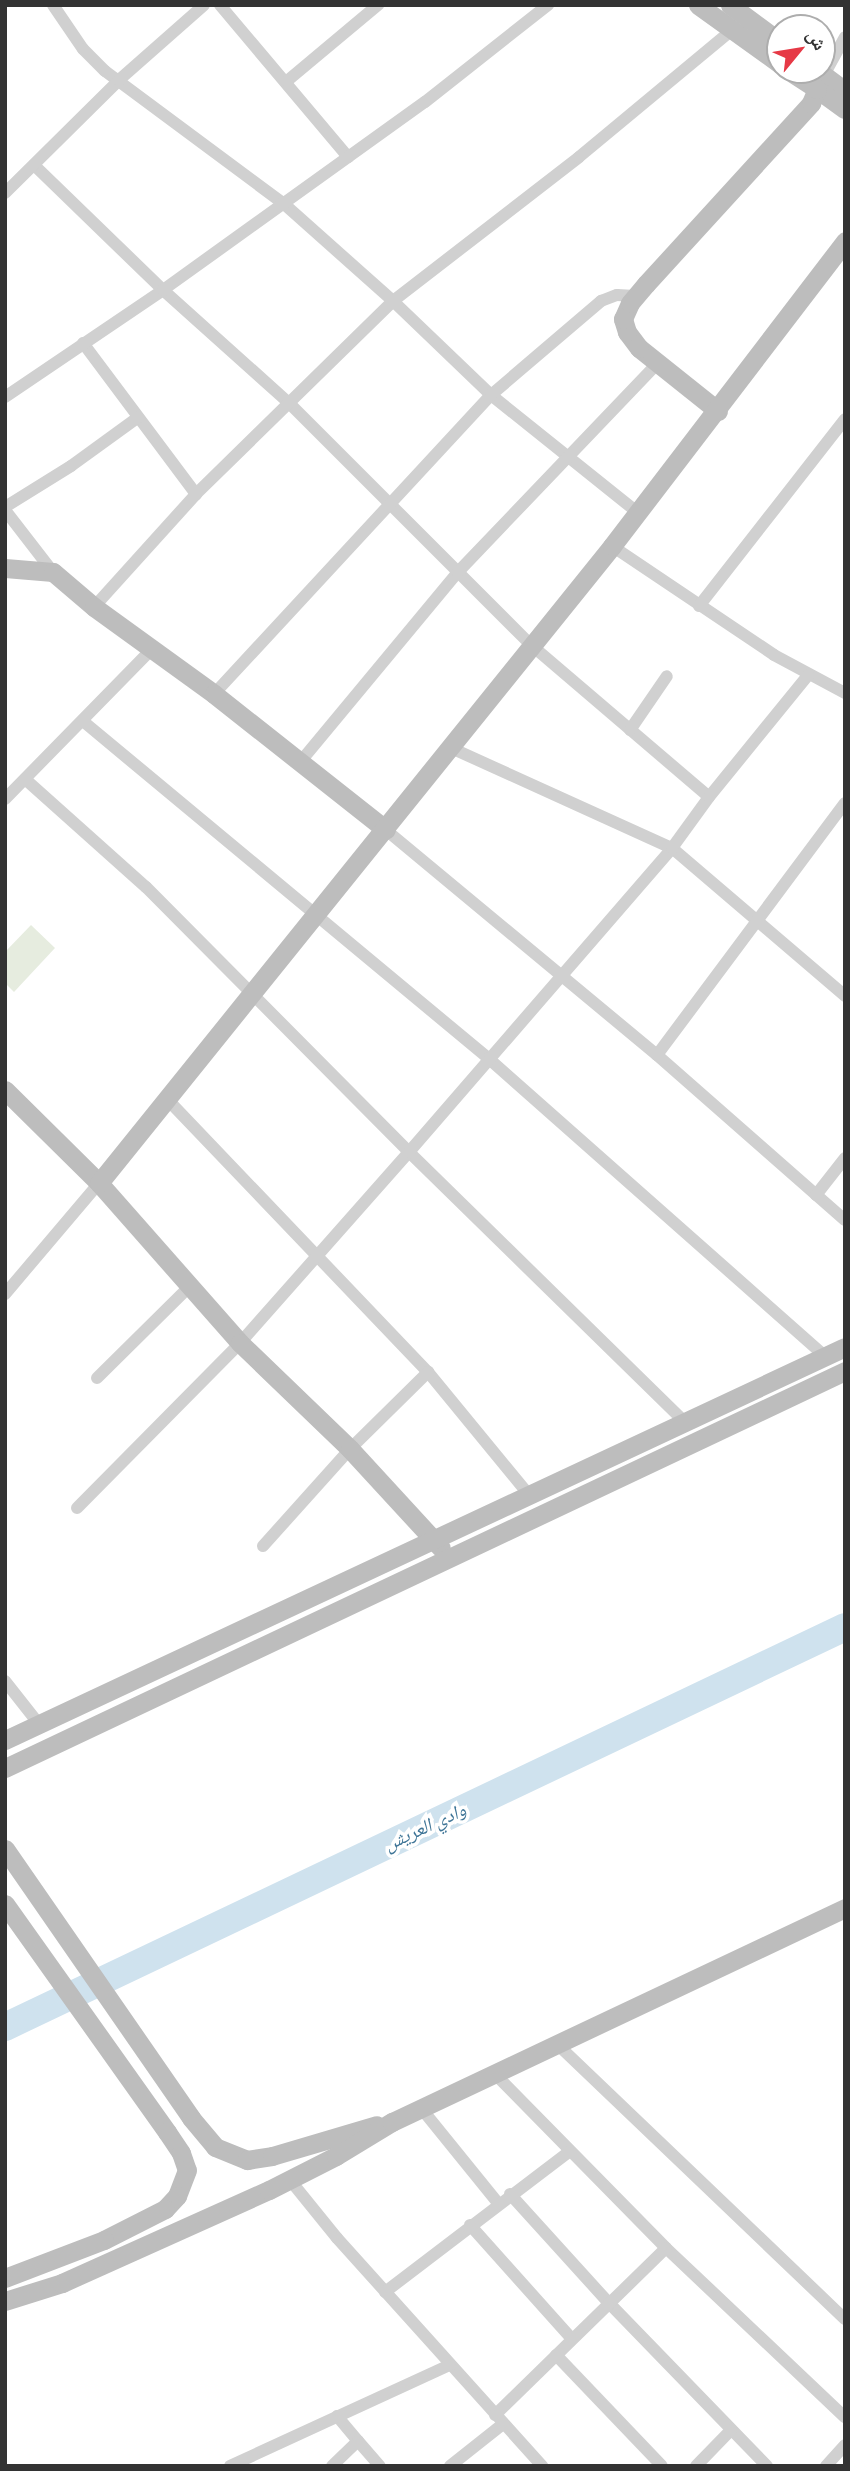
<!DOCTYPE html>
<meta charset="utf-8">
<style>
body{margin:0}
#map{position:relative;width:850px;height:2471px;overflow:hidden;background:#fff;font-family:Raleway,"Noto Naskh Arabic",sans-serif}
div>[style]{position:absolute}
.green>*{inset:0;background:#e6ecdf}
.river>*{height:28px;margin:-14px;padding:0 14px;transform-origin:14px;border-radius:14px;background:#cfe2ee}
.street>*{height:12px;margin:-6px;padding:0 6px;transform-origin:6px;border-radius:6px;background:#d0d0d0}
.secondary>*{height:19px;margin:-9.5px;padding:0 9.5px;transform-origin:9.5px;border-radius:9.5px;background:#bdbdbd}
span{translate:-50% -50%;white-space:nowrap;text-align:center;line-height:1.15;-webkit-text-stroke:7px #fff;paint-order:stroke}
.water-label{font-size:19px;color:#3f7597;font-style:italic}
.frame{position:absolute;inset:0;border:7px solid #333;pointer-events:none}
.north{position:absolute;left:766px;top:14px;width:70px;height:70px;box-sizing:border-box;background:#fff;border:2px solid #adadad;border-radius:50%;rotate:60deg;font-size:19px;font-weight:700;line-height:28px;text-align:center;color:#333}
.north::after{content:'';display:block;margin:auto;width:24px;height:32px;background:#e63946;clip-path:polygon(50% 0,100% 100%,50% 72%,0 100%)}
</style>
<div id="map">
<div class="green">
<i style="clip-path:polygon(31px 925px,55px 948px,14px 992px,5px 983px,5px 952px)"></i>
</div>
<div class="river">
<i style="left:5px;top:2027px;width:930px;rotate:-25.46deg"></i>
</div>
<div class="street">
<i style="left:53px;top:5px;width:53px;rotate:55.7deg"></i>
<i style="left:83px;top:49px;width:31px;rotate:45deg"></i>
<i style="left:105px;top:71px;width:222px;rotate:36.6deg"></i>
<i style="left:283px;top:203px;width:147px;rotate:41.7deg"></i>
<i style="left:393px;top:301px;width:136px;rotate:43.8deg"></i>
<i style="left:491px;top:395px;width:187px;rotate:38.7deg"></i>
<i style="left:220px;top:5px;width:199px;rotate:49.9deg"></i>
<i style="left:824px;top:75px;width:43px;rotate:-61.1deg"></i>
<i style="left:287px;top:81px;width:119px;rotate:-39.9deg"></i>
<i style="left:34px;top:165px;width:180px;rotate:44.1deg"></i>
<i style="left:163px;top:290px;width:169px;rotate:41.9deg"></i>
<i style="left:289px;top:403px;width:341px;rotate:45deg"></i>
<i style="left:530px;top:644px;width:235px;rotate:40.5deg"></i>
<i style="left:5px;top:193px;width:161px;rotate:-44.7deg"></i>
<i style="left:119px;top:80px;width:113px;rotate:-41.4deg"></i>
<i style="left:83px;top:343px;width:189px;rotate:53.2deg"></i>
<i style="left:5px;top:397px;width:191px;rotate:-34.1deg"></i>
<i style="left:163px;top:290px;width:322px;rotate:-35.7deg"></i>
<i style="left:425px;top:102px;width:157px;rotate:-38.3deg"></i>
<i style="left:5px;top:507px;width:78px;rotate:-31.8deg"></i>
<i style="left:71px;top:466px;width:82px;rotate:-36deg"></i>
<i style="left:5px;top:510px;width:78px;rotate:52.3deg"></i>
<i style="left:612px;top:546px;width:195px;rotate:33.9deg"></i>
<i style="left:774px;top:655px;width:81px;rotate:28.2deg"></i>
<i style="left:699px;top:606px;width:237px;rotate:-52deg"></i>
<i style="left:94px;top:607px;width:152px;rotate:-47.9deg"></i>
<i style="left:196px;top:494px;width:276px;rotate:-44.4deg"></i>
<i style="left:393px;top:301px;width:235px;rotate:-37.7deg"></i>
<i style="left:579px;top:157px;width:199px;rotate:-39.7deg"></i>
<i style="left:214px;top:694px;width:408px;rotate:-47.2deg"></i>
<i style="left:491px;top:395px;width:145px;rotate:-40.5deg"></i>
<i style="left:601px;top:301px;width:17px;rotate:-21deg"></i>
<i style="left:617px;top:295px;width:18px;rotate:3deg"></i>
<i style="left:84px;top:722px;width:525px;rotate:39.75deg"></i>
<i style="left:488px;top:1058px;width:450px;rotate:41.5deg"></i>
<i style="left:630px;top:730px;width:65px;rotate:-55.6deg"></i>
<i style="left:449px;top:747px;width:245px;rotate:24.4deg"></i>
<i style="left:672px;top:848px;width:228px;rotate:40.5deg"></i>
<i style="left:301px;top:761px;width:246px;rotate:-50.3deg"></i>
<i style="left:458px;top:572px;width:288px;rotate:-46.3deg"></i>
<i style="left:25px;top:779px;width:162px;rotate:41.8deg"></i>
<i style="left:146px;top:887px;width:373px;rotate:45.2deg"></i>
<i style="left:409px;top:1152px;width:386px;rotate:44.4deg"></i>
<i style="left:5px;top:799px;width:211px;rotate:-45.6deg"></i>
<i style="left:386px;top:830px;width:352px;rotate:39.7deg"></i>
<i style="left:657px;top:1055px;width:250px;rotate:41.3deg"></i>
<i style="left:657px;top:1055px;width:314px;rotate:-53.3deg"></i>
<i style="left:167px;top:1099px;width:378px;rotate:46.3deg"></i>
<i style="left:428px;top:1372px;width:159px;rotate:50.6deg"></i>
<i style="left:816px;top:1195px;width:47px;rotate:-51.9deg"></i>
<i style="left:5px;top:1294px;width:145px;rotate:-49.7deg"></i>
<i style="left:97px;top:1378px;width:128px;rotate:-44.7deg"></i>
<i style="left:77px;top:1508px;width:232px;rotate:-45.3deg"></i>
<i style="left:240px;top:1343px;width:255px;rotate:-48.5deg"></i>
<i style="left:409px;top:1152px;width:402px;rotate:-49.1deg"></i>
<i style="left:672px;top:848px;width:63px;rotate:-54deg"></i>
<i style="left:709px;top:797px;width:157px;rotate:-50.9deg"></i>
<i style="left:263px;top:1546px;width:130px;rotate:-48.1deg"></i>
<i style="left:350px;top:1449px;width:110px;rotate:-44.6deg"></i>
<i style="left:5px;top:1681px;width:55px;rotate:51.7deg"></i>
<i style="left:557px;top:2044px;width:398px;rotate:43.7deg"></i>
<i style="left:495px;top:2074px;width:244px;rotate:45.5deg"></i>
<i style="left:666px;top:2248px;width:246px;rotate:43.4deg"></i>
<i style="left:421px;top:2108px;width:122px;rotate:51deg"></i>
<i style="left:290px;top:2180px;width:75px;rotate:51deg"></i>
<i style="left:337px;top:2238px;width:307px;rotate:48deg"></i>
<i style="left:510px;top:2194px;width:147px;rotate:47.8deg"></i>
<i style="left:609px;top:2303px;width:227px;rotate:45.9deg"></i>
<i style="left:470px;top:2225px;width:153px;rotate:48.2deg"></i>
<i style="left:385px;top:2292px;width:231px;rotate:-37.3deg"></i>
<i style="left:556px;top:2355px;width:153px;rotate:46.3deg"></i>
<i style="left:495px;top:2415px;width:239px;rotate:-44.3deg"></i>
<i style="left:337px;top:2416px;width:33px;rotate:50deg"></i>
<i style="left:230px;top:2466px;width:242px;rotate:-24.7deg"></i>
<i style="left:332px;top:2466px;width:36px;rotate:-44deg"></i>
<i style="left:358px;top:2441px;width:33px;rotate:49deg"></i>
<i style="left:450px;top:2466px;width:68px;rotate:-38.4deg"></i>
<i style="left:696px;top:2466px;width:50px;rotate:-45.8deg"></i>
<i style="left:826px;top:2466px;width:28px;rotate:-48deg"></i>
</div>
<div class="secondary">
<i style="left:698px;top:5px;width:101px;rotate:35.7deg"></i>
<i style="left:730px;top:5px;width:62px;rotate:36.5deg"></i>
<i style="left:817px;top:70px;width:35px;rotate:37deg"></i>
<i style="left:817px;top:89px;width:34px;rotate:36deg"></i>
<i style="left:718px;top:411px;width:101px;rotate:-141.4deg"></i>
<i style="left:639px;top:348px;width:20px;rotate:-127deg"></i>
<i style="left:627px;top:332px;width:14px;rotate:-107deg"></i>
<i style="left:623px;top:319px;width:17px;rotate:-66deg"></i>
<i style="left:630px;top:303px;width:25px;rotate:-50deg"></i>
<i style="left:646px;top:284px;width:245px;rotate:-47.6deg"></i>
<i style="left:811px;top:103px;width:15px;rotate:-67deg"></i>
<i style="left:817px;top:89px;width:35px;rotate:-147deg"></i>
<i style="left:5px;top:568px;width:48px;rotate:4.8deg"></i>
<i style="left:53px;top:572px;width:54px;rotate:40.5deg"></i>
<i style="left:94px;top:607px;width:148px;rotate:35.9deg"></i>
<i style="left:214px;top:694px;width:219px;rotate:38.3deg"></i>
<i style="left:5px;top:1090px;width:132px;rotate:44.7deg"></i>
<i style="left:99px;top:1183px;width:213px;rotate:48.6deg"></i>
<i style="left:240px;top:1343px;width:153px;rotate:43.9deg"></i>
<i style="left:350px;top:1449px;width:134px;rotate:47.4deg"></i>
<i style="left:99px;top:1183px;width:818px;rotate:-51.15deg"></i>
<i style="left:612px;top:546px;width:384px;rotate:-52.6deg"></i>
<i style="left:5px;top:1740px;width:927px;rotate:-25.07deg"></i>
<i style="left:5px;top:1768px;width:929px;rotate:-25.3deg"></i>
<i style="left:5px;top:1849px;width:327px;rotate:55.3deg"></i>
<i style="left:191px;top:2118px;width:38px;rotate:50deg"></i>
<i style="left:215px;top:2147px;width:35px;rotate:22deg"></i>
<i style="left:247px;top:2160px;width:25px;rotate:-9deg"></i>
<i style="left:272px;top:2156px;width:109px;rotate:-16.4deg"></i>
<i style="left:5px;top:1904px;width:280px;rotate:54.6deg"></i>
<i style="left:167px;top:2132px;width:25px;rotate:56deg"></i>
<i style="left:181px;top:2153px;width:18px;rotate:71deg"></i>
<i style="left:187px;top:2170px;width:28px;rotate:111deg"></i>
<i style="left:177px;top:2196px;width:18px;rotate:133deg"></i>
<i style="left:165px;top:2209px;width:68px;rotate:153.1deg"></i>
<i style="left:104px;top:2240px;width:106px;rotate:159deg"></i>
<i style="left:5px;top:2301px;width:60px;rotate:-17.5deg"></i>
<i style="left:62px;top:2283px;width:227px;rotate:-24.2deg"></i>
<i style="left:269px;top:2190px;width:75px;rotate:-26.9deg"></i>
<i style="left:336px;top:2156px;width:66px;rotate:-31.3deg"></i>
<i style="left:392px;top:2122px;width:501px;rotate:-25.29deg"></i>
</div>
<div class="water-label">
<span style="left:425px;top:1827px;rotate:-25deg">وادي العريش</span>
</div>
<div class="frame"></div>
<div class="north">ش</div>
</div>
